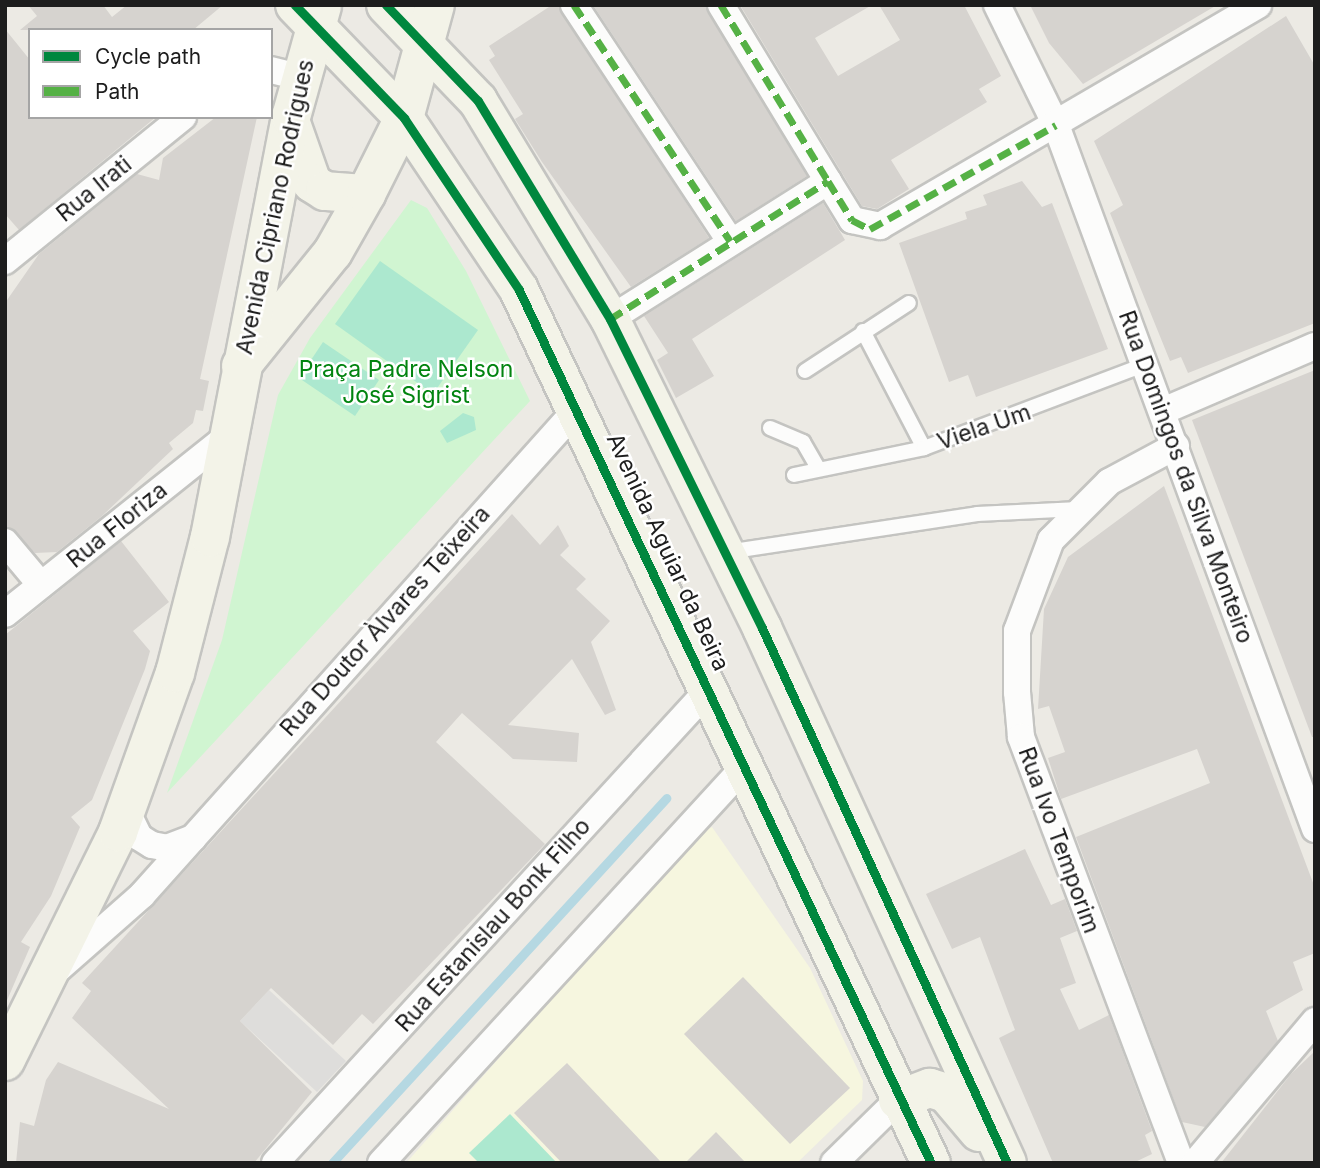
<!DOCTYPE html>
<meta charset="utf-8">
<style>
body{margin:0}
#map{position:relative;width:1320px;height:1168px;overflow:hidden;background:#eceae4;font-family:Inter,sans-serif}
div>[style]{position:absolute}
.education>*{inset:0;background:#f6f6df}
.park>*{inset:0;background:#d0f5d1}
.pitch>*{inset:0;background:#ace8cf}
.parking>*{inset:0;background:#dedddb}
.stream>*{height:9px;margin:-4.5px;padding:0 4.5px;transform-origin:4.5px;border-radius:4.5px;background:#b5d8e2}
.building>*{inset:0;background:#d6d3cf}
.roads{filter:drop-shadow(2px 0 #c4c4c1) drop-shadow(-2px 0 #c4c4c1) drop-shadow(0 2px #c4c4c1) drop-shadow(0 -2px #c4c4c1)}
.lane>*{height:14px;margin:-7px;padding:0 7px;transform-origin:7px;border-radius:7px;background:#fcfcfb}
.street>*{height:26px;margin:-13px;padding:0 13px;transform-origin:13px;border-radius:13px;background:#fcfcfb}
.secondary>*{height:38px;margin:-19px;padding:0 19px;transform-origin:19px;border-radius:19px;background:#f3f3e8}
.quiet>*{height:7px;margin-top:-3.5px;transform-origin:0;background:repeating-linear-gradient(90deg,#55b145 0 14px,transparent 0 21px)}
.cycleway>*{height:9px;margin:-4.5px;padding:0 4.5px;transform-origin:4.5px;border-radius:4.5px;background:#00873e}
span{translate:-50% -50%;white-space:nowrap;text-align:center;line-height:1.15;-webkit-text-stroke:5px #fff;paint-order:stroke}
.street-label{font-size:23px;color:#1d1d1d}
.park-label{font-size:23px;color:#028410}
.frame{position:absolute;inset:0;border:7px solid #1d1d1d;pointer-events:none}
.legend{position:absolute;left:28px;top:28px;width:245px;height:91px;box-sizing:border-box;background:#fff;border:2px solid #a5a5a5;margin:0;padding:9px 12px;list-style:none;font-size:21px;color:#1d1d1d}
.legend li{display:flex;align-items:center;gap:14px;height:35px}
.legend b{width:35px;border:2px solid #a5a5a5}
</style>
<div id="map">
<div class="education">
<i style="clip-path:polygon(712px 827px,810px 968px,863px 1081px,862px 1100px,797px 1163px,406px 1163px,697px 835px)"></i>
</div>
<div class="park">
<i style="clip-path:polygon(411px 200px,427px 208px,466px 271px,530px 401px,167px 793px,222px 640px,278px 395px,310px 338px)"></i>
</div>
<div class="pitch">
<i style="clip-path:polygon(380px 261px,478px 330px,433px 394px,335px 324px)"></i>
<i style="clip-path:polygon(323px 342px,379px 380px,355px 416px,299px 378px)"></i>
<i style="clip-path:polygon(463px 413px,474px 417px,476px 430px,447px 443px,440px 431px)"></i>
<i style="clip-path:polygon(510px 1114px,557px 1163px,479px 1163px,469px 1153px)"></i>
</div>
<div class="parking">
<i style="clip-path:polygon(269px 990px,346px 1061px,317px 1092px,240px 1021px)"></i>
</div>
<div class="stream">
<i style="left:332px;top:1163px;width:495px;rotate:-47.5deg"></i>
</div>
<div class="building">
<i style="clip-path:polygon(28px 5px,103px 5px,112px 17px,127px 5px,223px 5px,193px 30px,20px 30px,37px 16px)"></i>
<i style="clip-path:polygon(552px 5px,558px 5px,709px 238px,631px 287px,542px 162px,515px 119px,523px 114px,489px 60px,495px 56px,489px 46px)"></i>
<i style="clip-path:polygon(593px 5px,705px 5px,807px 176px,736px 221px)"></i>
<i style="clip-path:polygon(740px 5px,872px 5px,815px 38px,838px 76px,900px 40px,879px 5px,964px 5px,1001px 76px,979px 89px,987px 102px,891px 160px,909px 189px,877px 209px,862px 206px)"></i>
<i style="clip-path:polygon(1030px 5px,1217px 5px,1083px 84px,1049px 43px)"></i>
<i style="clip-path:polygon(1286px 16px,1315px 66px,1315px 323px,1188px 373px,1181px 357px,1170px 361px,1110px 213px,1123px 205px,1094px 141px)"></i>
<i style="clip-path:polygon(5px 29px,30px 60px,30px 117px,156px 117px,19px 230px,5px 214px)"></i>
<i style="clip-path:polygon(216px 117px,257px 117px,200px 379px,209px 381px,203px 411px,196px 410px,193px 423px,169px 443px,173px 449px,102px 516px,57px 552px,35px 553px,5px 527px,5px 303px,39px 254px,137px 174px,159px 180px,163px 158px)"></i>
<i style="clip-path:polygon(1022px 181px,1042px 207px,1052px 203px,1108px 349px,976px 397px,968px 375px,949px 382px,899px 243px,967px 219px,965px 212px,987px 205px,983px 195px)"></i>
<i style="clip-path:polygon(823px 203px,845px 240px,692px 339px,714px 376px,676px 398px,657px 360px,668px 353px,644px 316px)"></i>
<i style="clip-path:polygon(1315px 370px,1315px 737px,1312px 737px,1192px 420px)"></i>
<i style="clip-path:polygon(1164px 486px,1315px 888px,1315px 953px,1293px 962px,1303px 990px,1266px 1011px,1278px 1041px,1205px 1127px,1182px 1122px,1076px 837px,1210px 783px,1197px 749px,1061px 799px,1048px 758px,1065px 752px,1049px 706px,1038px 709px,1044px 609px,1068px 557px)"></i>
<i style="clip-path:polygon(512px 514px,540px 545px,558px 525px,569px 546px,560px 555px,586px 579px,576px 589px,610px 621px,591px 642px,616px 710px,605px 715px,572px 659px,508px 725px,579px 733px,577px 762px,513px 759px,462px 713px,436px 742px,545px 844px,373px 1024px,362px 1014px,333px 1045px,271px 988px,240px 1021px,312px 1092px,254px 1163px,16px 1163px,20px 1122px,34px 1126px,46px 1080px,58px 1062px,169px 1109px,72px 1018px,91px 991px,82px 983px)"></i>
<i style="clip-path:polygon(121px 541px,169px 602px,133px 631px,150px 651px,145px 669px,92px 800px,71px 817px,80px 827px,51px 896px,21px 942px,30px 947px,5px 1005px,5px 635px)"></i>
<i style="clip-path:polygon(1025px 849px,1051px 905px,1065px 899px,1077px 931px,1060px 938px,1076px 983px,1060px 989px,1079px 1030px,1109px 1015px,1152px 1131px,1145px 1135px,1152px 1154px,1133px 1163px,1053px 1163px,999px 1038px,1015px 1030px,980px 937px,952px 949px,926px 894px)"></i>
<i style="clip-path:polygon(743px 977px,850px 1088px,790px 1144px,684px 1034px)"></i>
<i style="clip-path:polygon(1315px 1051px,1315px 1163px,1221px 1163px,1291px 1074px)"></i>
<i style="clip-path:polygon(567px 1063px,662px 1163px,562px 1163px,514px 1113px)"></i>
<i style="clip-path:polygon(716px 1132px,746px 1163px,685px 1163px)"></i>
</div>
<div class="roads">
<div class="lane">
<i style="left:863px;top:331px;width:132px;rotate:62.5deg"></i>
<i style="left:805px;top:371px;width:124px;rotate:-33.2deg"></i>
<i style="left:770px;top:428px;width:36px;rotate:23deg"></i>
<i style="left:803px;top:442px;width:30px;rotate:60deg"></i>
<i style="left:794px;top:475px;width:133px;rotate:-11.7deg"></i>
<i style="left:924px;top:448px;width:235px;rotate:-20.7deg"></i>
<i style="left:727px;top:552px;width:253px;rotate:-8.6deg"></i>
<i style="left:977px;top:514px;width:102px;rotate:-2.8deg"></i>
</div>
<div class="street">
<i style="left:574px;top:5px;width:283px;rotate:56.5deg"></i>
<i style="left:721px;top:5px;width:206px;rotate:58.7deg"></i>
<i style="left:997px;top:5px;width:134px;rotate:63.8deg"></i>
<i style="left:1056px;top:125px;width:750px;rotate:69.8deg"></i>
<i style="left:271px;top:70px;width:32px;rotate:14deg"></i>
<i style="left:5px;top:261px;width:229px;rotate:-39deg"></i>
<i style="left:610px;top:319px;width:258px;rotate:-32.3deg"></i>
<i style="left:828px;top:181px;width:46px;rotate:58.4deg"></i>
<i style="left:852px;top:220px;width:29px;rotate:12deg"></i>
<i style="left:880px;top:226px;width:438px;rotate:-30.3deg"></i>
<i style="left:1163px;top:411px;width:165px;rotate:-23.2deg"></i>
<i style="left:1176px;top:446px;width:76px;rotate:151.8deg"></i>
<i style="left:1109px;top:482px;width:82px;rotate:135deg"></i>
<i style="left:1051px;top:540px;width:97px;rotate:110.5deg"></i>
<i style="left:1017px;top:631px;width:61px;rotate:90deg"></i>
<i style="left:1017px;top:692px;width:45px;rotate:84.9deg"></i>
<i style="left:1021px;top:737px;width:455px;rotate:69.4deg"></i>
<i style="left:5px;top:542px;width:56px;rotate:50.1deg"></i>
<i style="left:5px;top:614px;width:287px;rotate:-38.6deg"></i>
<i style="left:126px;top:810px;width:30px;rotate:64deg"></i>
<i style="left:139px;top:837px;width:15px;rotate:32deg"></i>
<i style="left:152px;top:845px;width:15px;rotate:11deg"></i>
<i style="left:167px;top:848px;width:28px;rotate:-21deg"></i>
<i style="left:57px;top:970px;width:113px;rotate:-41.4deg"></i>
<i style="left:142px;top:895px;width:654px;rotate:-48.16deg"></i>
<i style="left:275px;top:1163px;width:646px;rotate:-47.51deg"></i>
<i style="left:381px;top:1163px;width:541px;rotate:-47.47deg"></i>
<i style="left:834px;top:1163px;width:90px;rotate:-44.5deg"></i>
<i style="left:1195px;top:1163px;width:186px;rotate:-49.8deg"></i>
</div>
<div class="secondary">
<i style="left:295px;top:5px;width:157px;rotate:46deg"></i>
<i style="left:404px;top:118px;width:207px;rotate:56.2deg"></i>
<i style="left:519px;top:290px;width:965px;rotate:64.74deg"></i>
<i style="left:386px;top:5px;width:133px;rotate:46.2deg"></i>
<i style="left:478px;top:101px;width:255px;rotate:58.8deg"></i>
<i style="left:610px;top:319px;width:344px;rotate:63.8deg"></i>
<i style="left:762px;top:628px;width:588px;rotate:65.39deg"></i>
<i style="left:292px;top:126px;width:60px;rotate:70.7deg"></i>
<i style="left:312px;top:183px;width:15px;rotate:32deg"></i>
<i style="left:325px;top:191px;width:41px;rotate:4.2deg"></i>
<i style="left:241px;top:366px;width:146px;rotate:-51.1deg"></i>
<i style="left:333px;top:252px;width:67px;rotate:-60.4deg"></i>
<i style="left:366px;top:194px;width:85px;rotate:-63.4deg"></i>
<i style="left:404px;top:118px;width:117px;rotate:-74.7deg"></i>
<i style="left:5px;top:1061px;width:255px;rotate:-63.7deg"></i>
<i style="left:118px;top:832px;width:169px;rotate:-70.3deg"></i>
<i style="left:175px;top:673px;width:140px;rotate:-75.6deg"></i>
<i style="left:210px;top:537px;width:428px;rotate:-79.1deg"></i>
<i style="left:291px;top:117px;width:115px;rotate:-74.4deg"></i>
<i style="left:898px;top:1100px;width:34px;rotate:-21deg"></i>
<i style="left:930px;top:1088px;width:17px;rotate:17deg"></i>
<i style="left:946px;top:1093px;width:51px;rotate:49.8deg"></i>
</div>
</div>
<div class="quiet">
<i style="left:574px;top:5px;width:283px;rotate:56.5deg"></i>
<i style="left:721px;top:5px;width:206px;rotate:58.7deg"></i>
<i style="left:610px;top:319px;width:258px;rotate:-32.3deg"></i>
<i style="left:828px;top:181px;width:46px;rotate:58.4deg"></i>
<i style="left:852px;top:220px;width:20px;rotate:27deg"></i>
<i style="left:870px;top:229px;width:213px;rotate:-29.2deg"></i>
</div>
<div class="cycleway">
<i style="left:295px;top:5px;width:157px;rotate:46deg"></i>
<i style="left:404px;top:118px;width:207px;rotate:56.2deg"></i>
<i style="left:519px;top:290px;width:965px;rotate:64.74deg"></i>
<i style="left:386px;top:5px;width:133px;rotate:46.2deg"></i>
<i style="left:478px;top:101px;width:255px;rotate:58.8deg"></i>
<i style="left:610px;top:319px;width:344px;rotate:63.8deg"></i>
<i style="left:762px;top:628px;width:588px;rotate:65.39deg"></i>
</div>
<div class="street-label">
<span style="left:94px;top:189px;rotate:-39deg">Rua Irati</span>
<span style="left:275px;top:207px;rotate:-78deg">Avenida Cipriano Rodrigues</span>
<span style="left:984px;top:427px;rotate:-19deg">Viela Um</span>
<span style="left:1186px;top:477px;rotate:70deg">Rua Domingos da Silva Monteiro</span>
<span style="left:117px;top:525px;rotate:-39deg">Rua Floriza</span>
<span style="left:668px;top:552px;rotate:65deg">Avenida Aguiar da Beira</span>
<span style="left:385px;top:621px;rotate:-48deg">Rua Doutor Àlvares Teixeira</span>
<span style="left:1059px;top:840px;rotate:70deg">Rua Ivo Temporim</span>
<span style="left:493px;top:925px;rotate:-48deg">Rua Estanislau Bonk Filho</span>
</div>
<div class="park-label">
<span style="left:406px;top:382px">Praça Padre Nelson<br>José Sigrist</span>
</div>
<div class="frame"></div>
<ul class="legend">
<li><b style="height:9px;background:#00873e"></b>Cycle path</li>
<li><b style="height:9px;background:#55b145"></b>Path</li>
</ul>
</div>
